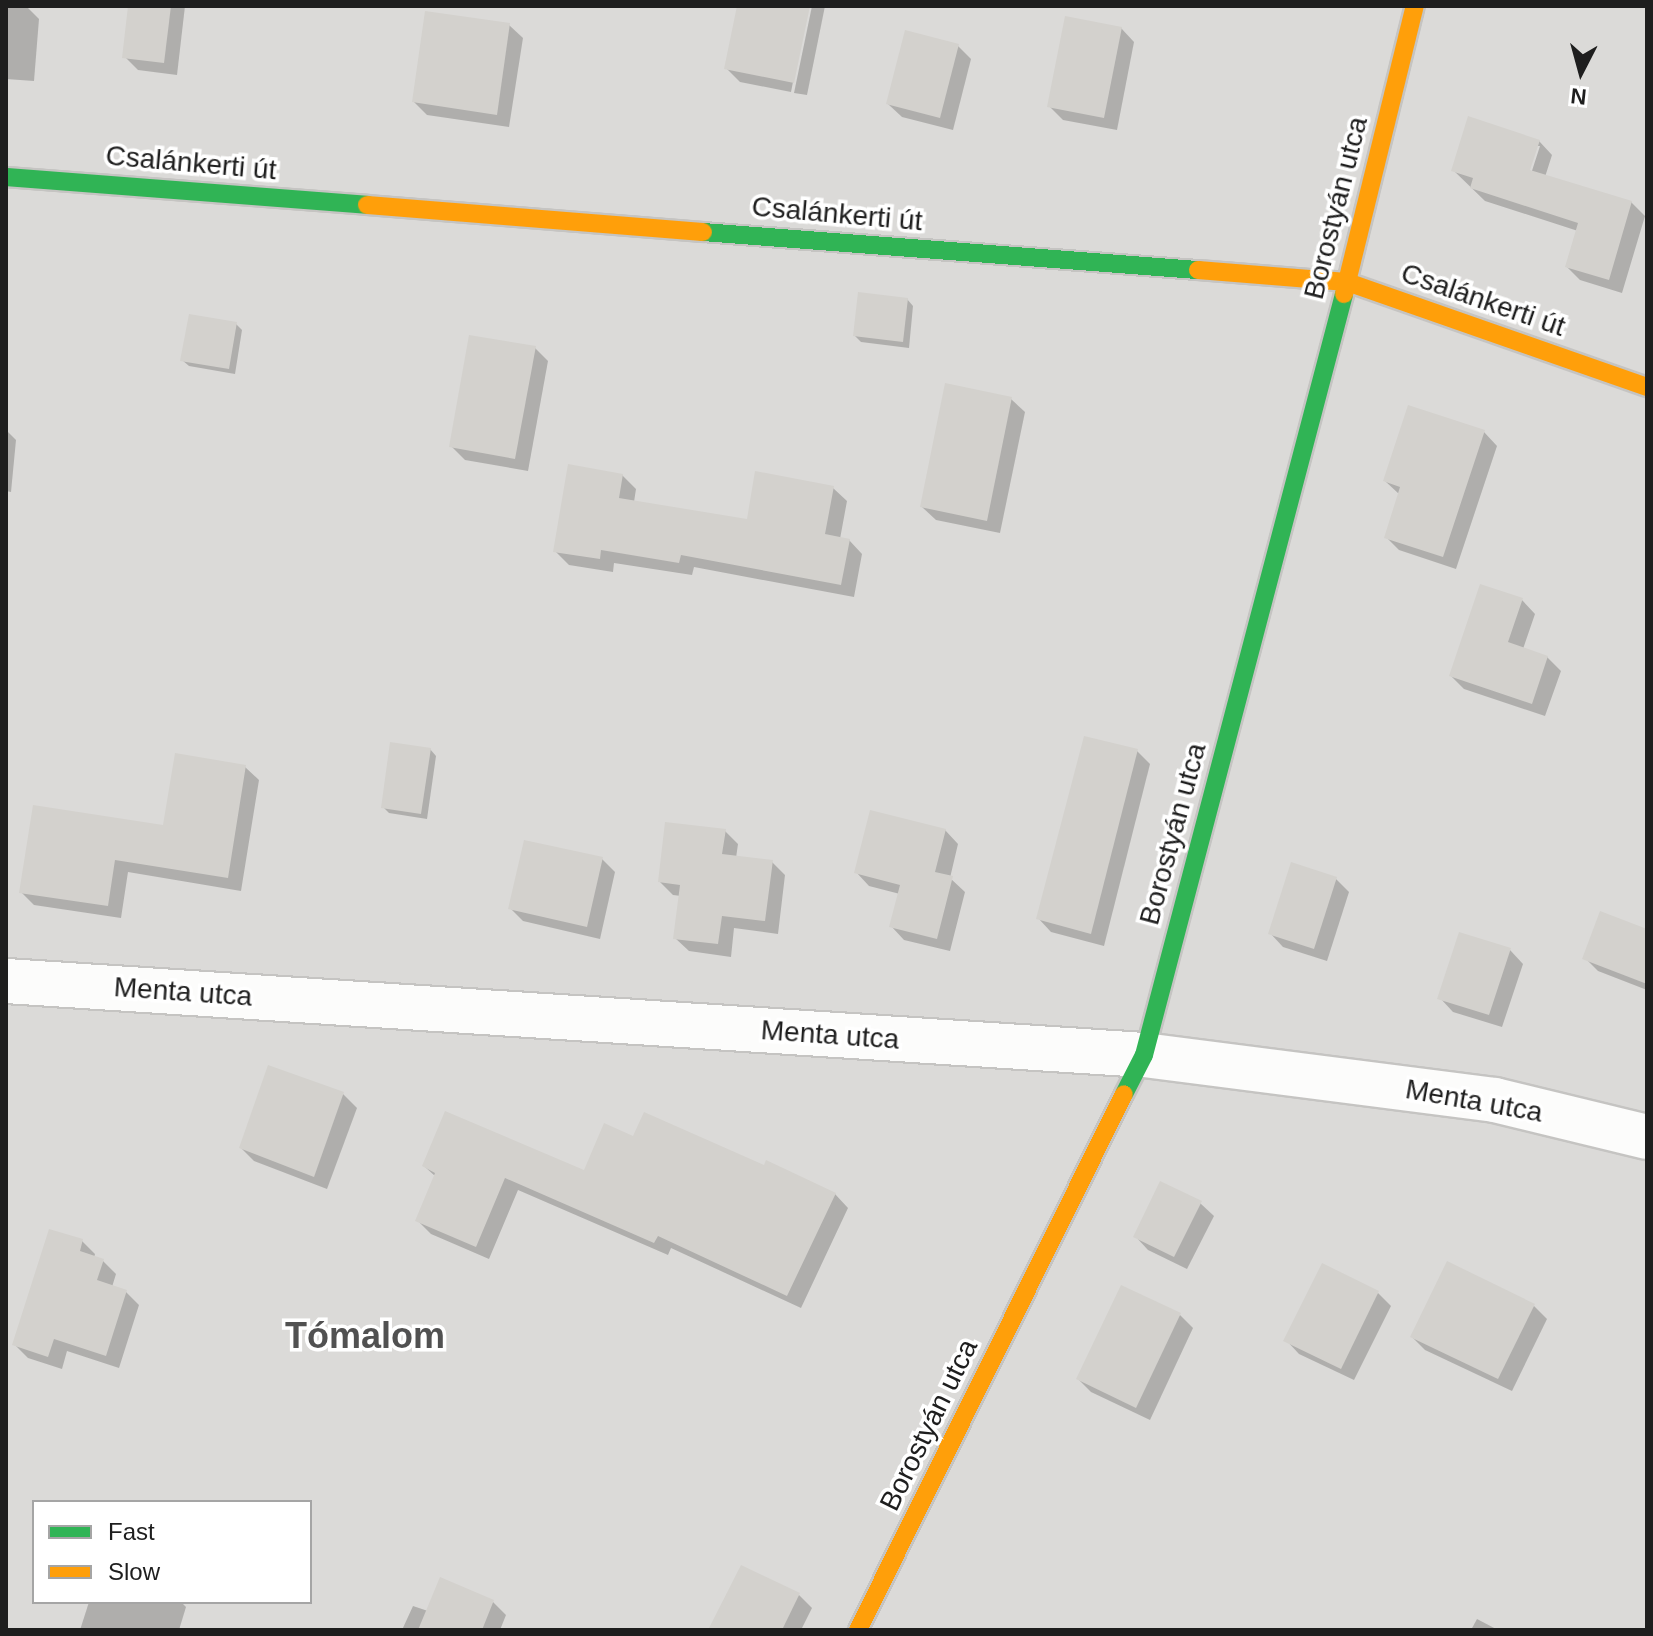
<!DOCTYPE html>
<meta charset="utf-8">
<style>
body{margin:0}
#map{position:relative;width:1653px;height:1636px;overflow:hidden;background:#ecebe6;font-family:Arial,sans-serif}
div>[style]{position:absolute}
.residential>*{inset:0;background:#dbdad8}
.shadow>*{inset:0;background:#0003}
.building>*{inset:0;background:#d3d1cd}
.roads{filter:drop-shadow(2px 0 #c5c4c2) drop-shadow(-2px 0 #c5c4c2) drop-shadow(0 2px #c5c4c2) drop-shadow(0 -2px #c5c4c2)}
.street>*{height:44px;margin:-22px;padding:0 22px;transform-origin:22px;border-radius:22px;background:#fcfcfb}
.fast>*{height:18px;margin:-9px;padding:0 9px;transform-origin:9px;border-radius:9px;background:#30b455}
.slow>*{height:18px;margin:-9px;padding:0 9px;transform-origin:9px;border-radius:9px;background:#ff9f0a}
span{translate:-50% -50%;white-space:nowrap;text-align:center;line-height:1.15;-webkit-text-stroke:7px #fff;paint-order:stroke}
.street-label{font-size:28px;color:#1e1e1e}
.district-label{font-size:36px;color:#515151;font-weight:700}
.frame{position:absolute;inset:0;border:8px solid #1e1e1e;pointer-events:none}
.legend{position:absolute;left:32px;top:1500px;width:280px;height:104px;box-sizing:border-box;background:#fff;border:2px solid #a5a5a5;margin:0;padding:10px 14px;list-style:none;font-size:24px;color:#1e1e1e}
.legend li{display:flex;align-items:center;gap:16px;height:40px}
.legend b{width:40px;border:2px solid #a5a5a5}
.north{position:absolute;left:1541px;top:32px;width:80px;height:80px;-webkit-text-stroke:6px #fff;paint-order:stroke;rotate:186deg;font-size:22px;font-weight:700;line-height:32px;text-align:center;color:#1e1e1e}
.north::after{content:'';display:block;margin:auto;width:28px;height:36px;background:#1e1e1e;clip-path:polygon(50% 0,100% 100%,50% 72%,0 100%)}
</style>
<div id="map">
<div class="residential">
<i style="clip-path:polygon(evenodd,6px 6px,1647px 6px,1647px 1630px,6px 1630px,6px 6px,34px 1502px,310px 1502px,310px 1602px,34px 1602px,34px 1502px)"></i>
</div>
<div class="shadow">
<i style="clip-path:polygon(6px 6px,26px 6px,39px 19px,34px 81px,6px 79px)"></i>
<i style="clip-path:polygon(130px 6px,185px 6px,177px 75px,138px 70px,125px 57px)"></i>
<i style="clip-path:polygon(739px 6px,808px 6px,791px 92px,740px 82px,726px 68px)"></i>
<i style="clip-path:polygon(812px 6px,825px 6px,807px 95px,794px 93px)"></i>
<i style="clip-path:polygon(509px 25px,523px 38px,509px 127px,427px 115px,414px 102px)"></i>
<i style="clip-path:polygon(1121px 28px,1134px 42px,1117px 130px,1063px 120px,1049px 106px)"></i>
<i style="clip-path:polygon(958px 46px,971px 59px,953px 130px,902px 117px,888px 104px)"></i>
<i style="clip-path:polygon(evenodd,1539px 141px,1552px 155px,1545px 177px,1631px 202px,1645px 216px,1622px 293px,1580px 280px,1567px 267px,1578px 231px,1485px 201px,1453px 170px,1539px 141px,1536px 146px,1540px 146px,1529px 180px,1526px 179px,1536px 146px)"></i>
<i style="clip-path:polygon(907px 299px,913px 306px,909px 348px,861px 342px,855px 336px)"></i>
<i style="clip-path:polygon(236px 324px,242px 330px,235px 374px,189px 366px,182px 360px)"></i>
<i style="clip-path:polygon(535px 348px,548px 361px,528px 471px,465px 460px,451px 446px)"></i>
<i style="clip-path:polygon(1011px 399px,1025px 412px,1000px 533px,936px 520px,922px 507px)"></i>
<i style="clip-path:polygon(6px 430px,16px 440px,11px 492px,6px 491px)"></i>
<i style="clip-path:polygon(1484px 432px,1497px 446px,1456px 569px,1399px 550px,1386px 537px,1399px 494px,1385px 481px)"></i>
<i style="clip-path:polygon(622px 475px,636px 489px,634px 502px,748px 521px,833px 488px,847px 501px,840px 539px,849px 540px,862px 554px,854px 597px,694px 567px,692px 575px,614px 563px,613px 572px,569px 565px,555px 551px)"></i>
<i style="clip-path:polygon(1522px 600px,1535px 614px,1523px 649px,1547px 657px,1561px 671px,1545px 716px,1464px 689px,1451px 676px)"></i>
<i style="clip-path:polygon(430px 749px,436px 756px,427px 819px,389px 813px,383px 807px)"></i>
<i style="clip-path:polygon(1137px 751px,1150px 764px,1104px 946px,1051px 932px,1038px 918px)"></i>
<i style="clip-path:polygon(245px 767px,259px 780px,241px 891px,128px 872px,121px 918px,34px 905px,21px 892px,165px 827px)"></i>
<i style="clip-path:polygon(945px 830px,958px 844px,950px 878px,965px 892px,950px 951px,904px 940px,891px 926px,900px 894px,869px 886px,856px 872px)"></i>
<i style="clip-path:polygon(725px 831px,738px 844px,736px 858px,772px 862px,785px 875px,778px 934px,734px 928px,731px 957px,689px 951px,675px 938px,681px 896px,673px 895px,660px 882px)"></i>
<i style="clip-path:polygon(602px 859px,615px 872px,600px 939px,523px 921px,510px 908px)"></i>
<i style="clip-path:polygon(1336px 879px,1349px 892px,1327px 961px,1283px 947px,1270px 933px)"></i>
<i style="clip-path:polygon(1647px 931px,1647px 990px,1598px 971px,1585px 958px)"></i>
<i style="clip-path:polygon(1510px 950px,1523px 964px,1502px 1027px,1453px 1012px,1440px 998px)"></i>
<i style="clip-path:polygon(270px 1068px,343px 1094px,357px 1108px,327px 1189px,254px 1161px,241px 1148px)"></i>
<i style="clip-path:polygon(634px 1139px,765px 1168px,835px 1194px,848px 1208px,801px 1308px,671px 1248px,668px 1255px,518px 1190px,489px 1259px,431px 1234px,417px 1220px,436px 1177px,424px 1166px,585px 1172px)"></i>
<i style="clip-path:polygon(1200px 1203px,1214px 1216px,1187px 1269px,1148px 1250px,1135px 1236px)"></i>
<i style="clip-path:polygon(82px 1241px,95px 1254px,94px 1258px,103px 1261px,116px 1274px,112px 1287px,126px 1292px,139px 1305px,119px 1368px,67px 1351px,62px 1369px,28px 1358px,14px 1344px)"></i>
<i style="clip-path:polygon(1378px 1293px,1391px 1306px,1354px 1380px,1299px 1354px,1286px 1340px)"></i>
<i style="clip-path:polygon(1534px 1306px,1547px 1319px,1512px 1391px,1425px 1350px,1412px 1337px)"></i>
<i style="clip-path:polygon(1180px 1315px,1193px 1328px,1150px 1420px,1091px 1392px,1078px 1379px)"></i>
<i style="clip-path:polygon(799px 1595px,812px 1608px,801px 1630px,711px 1630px)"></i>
<i style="clip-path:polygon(89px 1602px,181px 1602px,186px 1607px,179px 1630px,80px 1630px)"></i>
<i style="clip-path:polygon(493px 1602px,506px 1615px,500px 1630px,402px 1630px,413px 1606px,428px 1611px)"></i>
<i style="clip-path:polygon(1477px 1619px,1498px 1630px,1471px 1630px)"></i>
</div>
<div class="building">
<i style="clip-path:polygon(128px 6px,171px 6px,164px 63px,122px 58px)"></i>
<i style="clip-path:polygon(737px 6px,810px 6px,794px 83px,724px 69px)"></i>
<i style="clip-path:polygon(425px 11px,510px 23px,497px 115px,412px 102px)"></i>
<i style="clip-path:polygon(1065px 16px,1122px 27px,1104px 118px,1047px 107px)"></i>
<i style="clip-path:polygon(905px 30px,959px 44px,940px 118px,886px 104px)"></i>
<i style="clip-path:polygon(1468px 116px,1540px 140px,1530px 170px,1632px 201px,1609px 280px,1565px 267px,1578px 223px,1470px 188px,1473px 178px,1451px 171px)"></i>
<i style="clip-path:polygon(858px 292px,908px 298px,903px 342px,853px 336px)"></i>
<i style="clip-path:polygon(189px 314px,237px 322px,229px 369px,180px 361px)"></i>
<i style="clip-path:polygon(469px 335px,536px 346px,515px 459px,449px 447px)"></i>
<i style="clip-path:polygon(945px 383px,1012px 397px,987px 521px,920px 507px)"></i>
<i style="clip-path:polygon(1408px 405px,1485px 430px,1443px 557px,1384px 538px,1400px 487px,1383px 481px)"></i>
<i style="clip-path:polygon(568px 464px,623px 474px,619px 498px,747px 519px,755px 471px,834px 486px,825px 534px,850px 539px,841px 585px,681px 555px,679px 563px,601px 550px,600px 559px,553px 552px)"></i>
<i style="clip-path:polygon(1480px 584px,1523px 598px,1508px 642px,1548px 656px,1532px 704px,1449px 676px)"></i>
<i style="clip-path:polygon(1084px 736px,1138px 749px,1091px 934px,1036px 919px)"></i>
<i style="clip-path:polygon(390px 742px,431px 748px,421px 814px,381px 808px)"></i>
<i style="clip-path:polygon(175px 753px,246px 765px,228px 878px,115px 860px,108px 906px,19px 893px,33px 805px,163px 825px)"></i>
<i style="clip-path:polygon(870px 810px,946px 829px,935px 872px,953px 876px,937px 939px,889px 927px,900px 885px,854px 873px)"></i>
<i style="clip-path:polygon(665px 822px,726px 829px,722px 854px,773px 860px,765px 921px,722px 916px,718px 944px,673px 939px,680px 885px,658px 882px)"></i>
<i style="clip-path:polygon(524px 840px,603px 857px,587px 927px,508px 909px)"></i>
<i style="clip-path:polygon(1291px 862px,1337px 877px,1314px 949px,1268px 934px)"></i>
<i style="clip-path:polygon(1600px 911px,1647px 929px,1647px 984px,1582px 959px)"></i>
<i style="clip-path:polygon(1459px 932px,1511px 948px,1489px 1015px,1437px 999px)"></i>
<i style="clip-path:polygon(268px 1065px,344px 1092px,314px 1177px,239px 1148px)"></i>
<i style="clip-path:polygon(445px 1111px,584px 1170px,604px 1123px,633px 1136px,644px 1112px,764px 1165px,766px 1160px,836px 1193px,787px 1296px,658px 1236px,654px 1243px,505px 1178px,476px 1247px,415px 1221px,435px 1173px,422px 1166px)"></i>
<i style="clip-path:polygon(1160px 1181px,1202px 1201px,1174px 1257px,1133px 1237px)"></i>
<i style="clip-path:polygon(49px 1229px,83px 1239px,80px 1251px,104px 1259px,97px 1280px,127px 1290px,106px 1356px,54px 1339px,48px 1357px,12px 1345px)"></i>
<i style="clip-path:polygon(1447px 1261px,1535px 1304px,1498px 1379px,1410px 1337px)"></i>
<i style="clip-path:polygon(1322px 1263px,1379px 1291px,1341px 1369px,1283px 1341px)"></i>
<i style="clip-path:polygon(1121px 1285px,1181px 1313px,1136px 1408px,1076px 1379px)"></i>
<i style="clip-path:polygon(741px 1565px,800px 1593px,782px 1630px,708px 1630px)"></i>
<i style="clip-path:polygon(440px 1577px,494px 1600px,482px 1630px,418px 1630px)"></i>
</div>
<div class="roads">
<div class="street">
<i style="left:6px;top:981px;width:1140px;rotate:3.72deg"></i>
<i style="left:1144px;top:1055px;width:354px;rotate:7.3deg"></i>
<i style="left:1495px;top:1100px;width:156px;rotate:13.7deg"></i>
</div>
<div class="fast">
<i style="left:6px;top:177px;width:362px;rotate:4.4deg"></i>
<i style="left:703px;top:232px;width:496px;rotate:4.4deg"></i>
<i style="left:1124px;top:1094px;width:44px;rotate:-62.9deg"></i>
<i style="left:1144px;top:1055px;width:787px;rotate:-75.27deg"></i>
</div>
<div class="slow">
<i style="left:367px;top:205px;width:337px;rotate:4.6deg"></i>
<i style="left:1198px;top:270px;width:149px;rotate:4.6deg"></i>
<i style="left:1347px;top:282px;width:318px;rotate:19.3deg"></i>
<i style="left:1344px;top:294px;width:297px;rotate:-76.2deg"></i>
<i style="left:858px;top:1630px;width:598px;rotate:-63.61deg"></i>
</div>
</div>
<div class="street-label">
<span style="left:191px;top:163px;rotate:5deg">Csalánkerti út</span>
<span style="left:1336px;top:208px;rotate:-76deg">Borostyán utca</span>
<span style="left:837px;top:214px;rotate:5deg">Csalánkerti út</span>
<span style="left:1483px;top:300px;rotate:19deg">Csalánkerti út</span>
<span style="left:1173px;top:834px;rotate:-75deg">Borostyán utca</span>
<span style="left:183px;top:992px;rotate:4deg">Menta utca</span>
<span style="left:830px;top:1035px;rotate:4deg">Menta utca</span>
<span style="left:1474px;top:1101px;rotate:10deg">Menta utca</span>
<span style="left:929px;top:1425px;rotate:-64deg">Borostyán utca</span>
</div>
<div class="district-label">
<span style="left:365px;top:1336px">Tómalom</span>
</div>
<div class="frame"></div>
<ul class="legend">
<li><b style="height:10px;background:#30b455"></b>Fast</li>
<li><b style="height:10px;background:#ff9f0a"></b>Slow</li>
</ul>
<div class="north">N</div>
</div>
